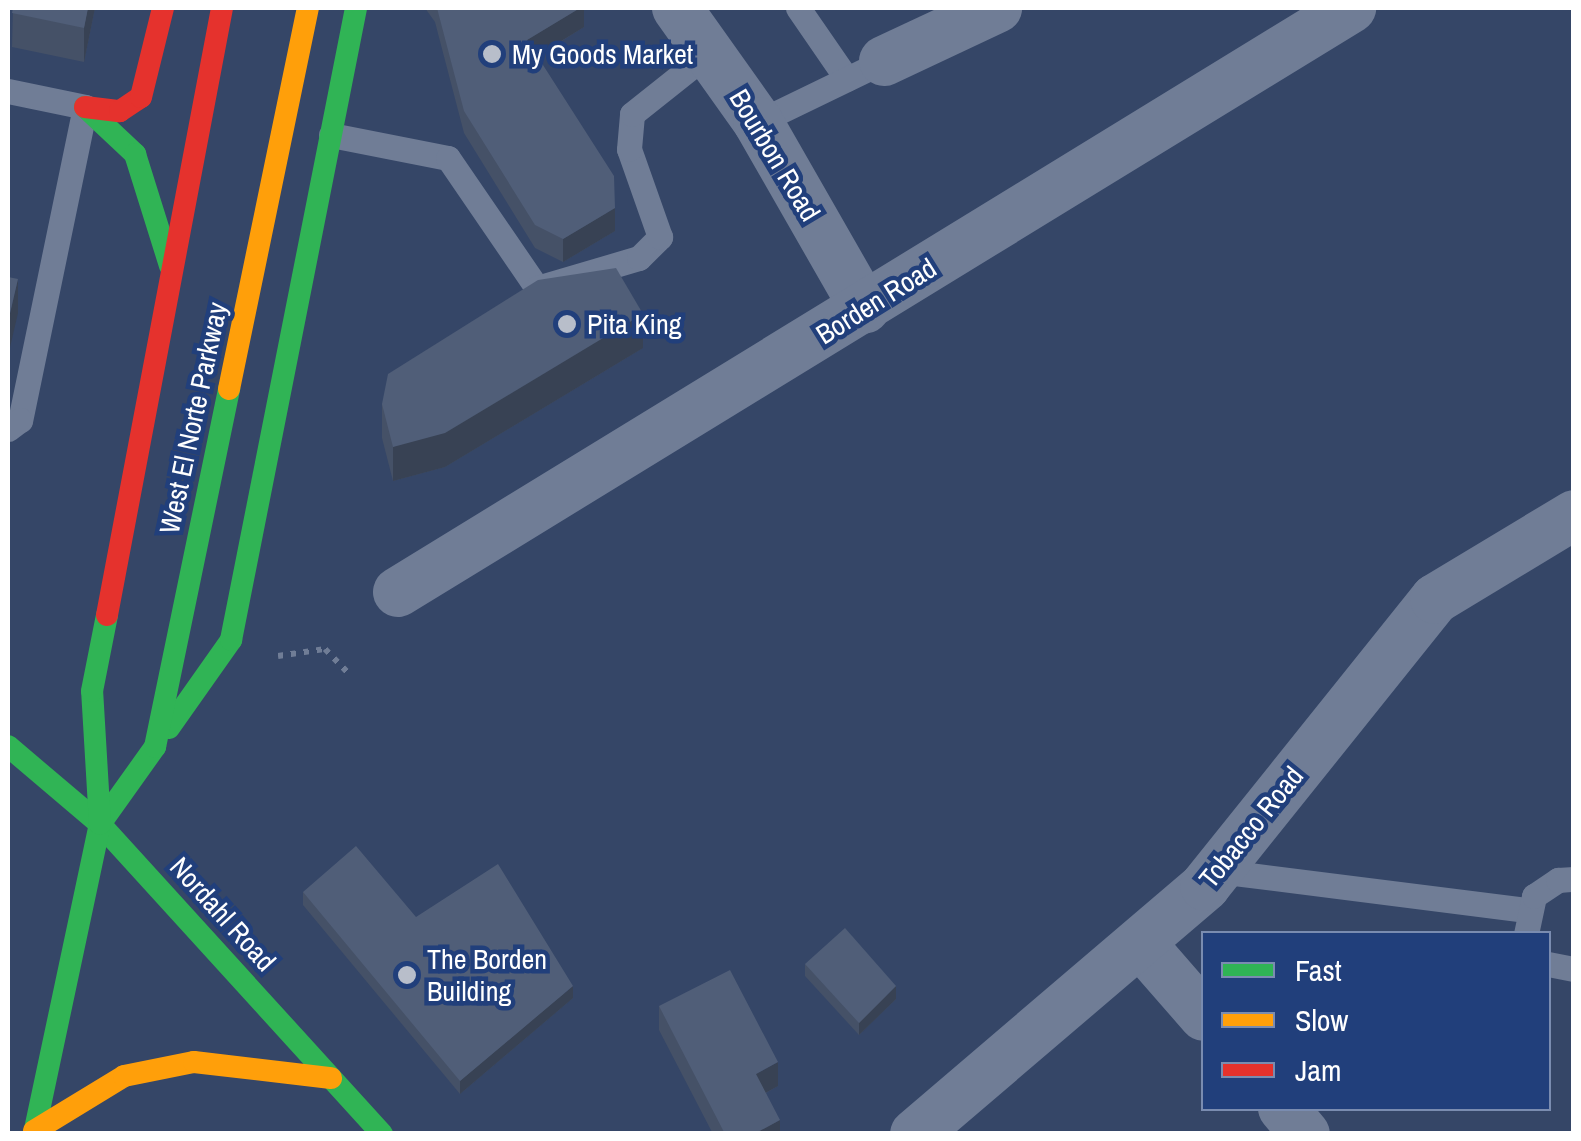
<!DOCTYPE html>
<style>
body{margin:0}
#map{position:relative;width:1581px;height:1141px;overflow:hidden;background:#354667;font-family:"Archivo Narrow",sans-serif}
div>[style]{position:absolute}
.path>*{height:6px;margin-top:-3px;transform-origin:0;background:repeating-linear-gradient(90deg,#707d96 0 5px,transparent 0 13px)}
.lane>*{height:25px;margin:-12.5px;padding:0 12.5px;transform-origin:12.5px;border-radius:12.5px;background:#707d96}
.street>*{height:50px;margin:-25px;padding:0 25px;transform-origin:25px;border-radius:25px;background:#707d96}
.fast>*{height:22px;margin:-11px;padding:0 11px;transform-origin:11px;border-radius:11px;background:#30b455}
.slow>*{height:22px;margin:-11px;padding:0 11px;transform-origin:11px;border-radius:11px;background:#ff9f0a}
.jam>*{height:22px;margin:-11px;padding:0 11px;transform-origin:11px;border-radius:11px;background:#e5322d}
.wall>*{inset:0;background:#455167}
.shaded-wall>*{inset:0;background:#384254}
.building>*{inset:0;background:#505e78}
.dots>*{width:28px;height:28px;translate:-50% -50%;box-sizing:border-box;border:5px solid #213f7b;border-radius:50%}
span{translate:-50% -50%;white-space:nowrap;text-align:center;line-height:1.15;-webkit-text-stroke:9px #213f7b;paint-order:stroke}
.poi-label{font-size:28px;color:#fff}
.left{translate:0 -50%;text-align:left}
.street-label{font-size:28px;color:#fff}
.frame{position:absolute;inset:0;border:10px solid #fff;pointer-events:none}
.legend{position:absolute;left:1201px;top:931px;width:350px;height:180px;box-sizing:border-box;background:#213f7b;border:2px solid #7a8cb0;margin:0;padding:12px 18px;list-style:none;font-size:30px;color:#fff}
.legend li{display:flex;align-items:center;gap:20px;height:50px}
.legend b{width:50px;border:2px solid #7a8cb0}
</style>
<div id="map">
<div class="path">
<i style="left:278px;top:656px;width:48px;rotate:-8.5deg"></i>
<i style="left:325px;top:649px;width:37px;rotate:46deg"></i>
</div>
<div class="lane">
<i style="left:798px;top:8px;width:86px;rotate:55.4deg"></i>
<i style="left:8px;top:91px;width:79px;rotate:11.7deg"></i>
<i style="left:85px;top:107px;width:320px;rotate:101.7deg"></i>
<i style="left:20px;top:420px;width:15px;rotate:143deg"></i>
<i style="left:758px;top:122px;width:140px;rotate:-25.8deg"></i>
<i style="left:331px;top:135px;width:119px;rotate:11.1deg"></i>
<i style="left:448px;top:158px;width:158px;rotate:55.6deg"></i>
<i style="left:537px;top:288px;width:106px;rotate:-16.4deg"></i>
<i style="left:639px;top:258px;width:30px;rotate:-45deg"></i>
<i style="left:660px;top:237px;width:93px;rotate:-109.4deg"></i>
<i style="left:629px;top:149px;width:35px;rotate:-85deg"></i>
<i style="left:632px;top:114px;width:100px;rotate:-38.5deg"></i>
<i style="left:1218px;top:871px;width:311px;rotate:7.2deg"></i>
<i style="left:1526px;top:934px;width:39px;rotate:-78deg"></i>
<i style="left:1534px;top:896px;width:29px;rotate:-34deg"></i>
<i style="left:1558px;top:880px;width:16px;rotate:-4deg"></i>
<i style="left:1548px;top:964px;width:26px;rotate:11deg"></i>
</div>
<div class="street">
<i style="left:677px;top:8px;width:140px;rotate:54.6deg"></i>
<i style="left:758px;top:122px;width:215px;rotate:60.2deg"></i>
<i style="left:884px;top:61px;width:125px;rotate:-25.1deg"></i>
<i style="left:398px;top:592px;width:1118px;rotate:-31.5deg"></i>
<i style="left:1142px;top:945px;width:94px;rotate:48.9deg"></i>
<i style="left:1283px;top:1108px;width:34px;rotate:50deg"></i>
<i style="left:915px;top:1134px;width:382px;rotate:-40.5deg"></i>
<i style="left:1205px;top:886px;width:368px;rotate:-51.3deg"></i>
<i style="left:1435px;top:599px;width:162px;rotate:-31.1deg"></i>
</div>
<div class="fast">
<i style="left:85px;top:107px;width:69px;rotate:43.2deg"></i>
<i style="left:135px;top:154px;width:117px;rotate:72.6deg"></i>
<i style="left:169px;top:728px;width:108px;rotate:-54.8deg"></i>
<i style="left:231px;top:640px;width:644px;rotate:-78.81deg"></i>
<i style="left:8px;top:746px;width:121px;rotate:40.3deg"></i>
<i style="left:100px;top:824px;width:419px;rotate:47.7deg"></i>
<i style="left:100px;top:824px;width:95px;rotate:-54.5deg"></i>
<i style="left:155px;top:747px;width:366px;rotate:-78.3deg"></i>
<i style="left:34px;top:1134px;width:317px;rotate:-78deg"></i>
<i style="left:100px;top:824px;width:133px;rotate:-93.4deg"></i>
<i style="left:92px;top:691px;width:77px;rotate:-78.8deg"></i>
</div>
<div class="slow">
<i style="left:229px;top:389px;width:389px;rotate:-78.3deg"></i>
<i style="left:34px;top:1131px;width:105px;rotate:-31.4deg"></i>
<i style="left:124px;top:1076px;width:71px;rotate:-11.3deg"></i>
<i style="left:194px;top:1062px;width:138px;rotate:6.7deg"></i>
</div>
<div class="jam">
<i style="left:85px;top:107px;width:35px;rotate:7deg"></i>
<i style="left:120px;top:111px;width:25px;rotate:-34deg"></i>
<i style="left:141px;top:97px;width:92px;rotate:-76.1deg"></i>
<i style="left:107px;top:615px;width:618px;rotate:-79.27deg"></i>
</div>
<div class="wall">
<i style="clip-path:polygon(13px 8px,95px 8px,84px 62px,12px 47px)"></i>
<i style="clip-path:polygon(425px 8px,584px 8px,584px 27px,538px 56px,615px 231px,563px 262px,535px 248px,464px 133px,435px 22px)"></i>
<i style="clip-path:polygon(643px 348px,445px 467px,393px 481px,382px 438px,382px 404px)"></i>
<i style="clip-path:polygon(303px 892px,416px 917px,573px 998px,460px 1094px,303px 905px)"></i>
<i style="clip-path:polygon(805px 964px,896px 999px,859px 1035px,805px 976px)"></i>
<i style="clip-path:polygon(659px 1006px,778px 1086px,766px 1093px,780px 1134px,713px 1134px,659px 1030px)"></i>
</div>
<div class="shaded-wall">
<i style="clip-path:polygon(88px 8px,95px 8px,84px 62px,84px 28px)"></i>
<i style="clip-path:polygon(580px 8px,584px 8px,584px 27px,527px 62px,527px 40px)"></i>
<i style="clip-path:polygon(615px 208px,615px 231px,563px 262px,563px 239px)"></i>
<i style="clip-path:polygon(18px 279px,18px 313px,8px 356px,8px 322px)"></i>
<i style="clip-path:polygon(643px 314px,643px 348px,445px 467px,393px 481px,393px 447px)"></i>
<i style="clip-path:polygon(573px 986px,573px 998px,460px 1094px,460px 1081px)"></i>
<i style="clip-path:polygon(896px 986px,896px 999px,859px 1035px,859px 1023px)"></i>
<i style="clip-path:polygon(778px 1062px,778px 1086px,756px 1098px,756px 1074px)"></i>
<i style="clip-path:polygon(780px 1120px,780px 1134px,754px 1134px)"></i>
</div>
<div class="building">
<i style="clip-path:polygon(13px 8px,88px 8px,84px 28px,12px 13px)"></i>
<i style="clip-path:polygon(437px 8px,580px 8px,527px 40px,614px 176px,615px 208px,563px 239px,535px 225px,464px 111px)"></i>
<i style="clip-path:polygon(616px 268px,643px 314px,445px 433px,393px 447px,382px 404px,388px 374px,538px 280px)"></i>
<i style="clip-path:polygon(8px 277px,18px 279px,8px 322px)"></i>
<i style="clip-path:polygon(356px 846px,416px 917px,498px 864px,573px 986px,460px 1081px,303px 892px)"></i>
<i style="clip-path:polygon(845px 928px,896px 986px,859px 1023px,805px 964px)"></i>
<i style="clip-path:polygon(730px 970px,778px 1062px,756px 1074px,780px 1120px,754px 1134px,725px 1134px,659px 1006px)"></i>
</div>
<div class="dots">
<i style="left:492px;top:54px;background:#b8beca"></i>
<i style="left:567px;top:324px;background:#b8beca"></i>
<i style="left:407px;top:975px;background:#b8beca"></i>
</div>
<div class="poi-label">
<span class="left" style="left:512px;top:54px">My Goods Market</span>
<span class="left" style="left:587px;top:324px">Pita King</span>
<span class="left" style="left:427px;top:975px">The Borden<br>Building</span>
</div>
<div class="street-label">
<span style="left:775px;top:155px;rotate:59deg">Bourbon Road</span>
<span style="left:876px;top:301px;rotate:-32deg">Borden Road</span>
<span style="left:193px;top:418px;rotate:-78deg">West El Norte Parkway</span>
<span style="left:1251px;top:827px;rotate:-51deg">Tobacco Road</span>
<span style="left:223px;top:914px;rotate:48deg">Nordahl Road</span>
</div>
<div class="frame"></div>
<ul class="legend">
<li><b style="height:12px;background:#30b455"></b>Fast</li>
<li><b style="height:12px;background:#ff9f0a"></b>Slow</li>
<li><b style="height:12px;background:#e5322d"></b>Jam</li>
</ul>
</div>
